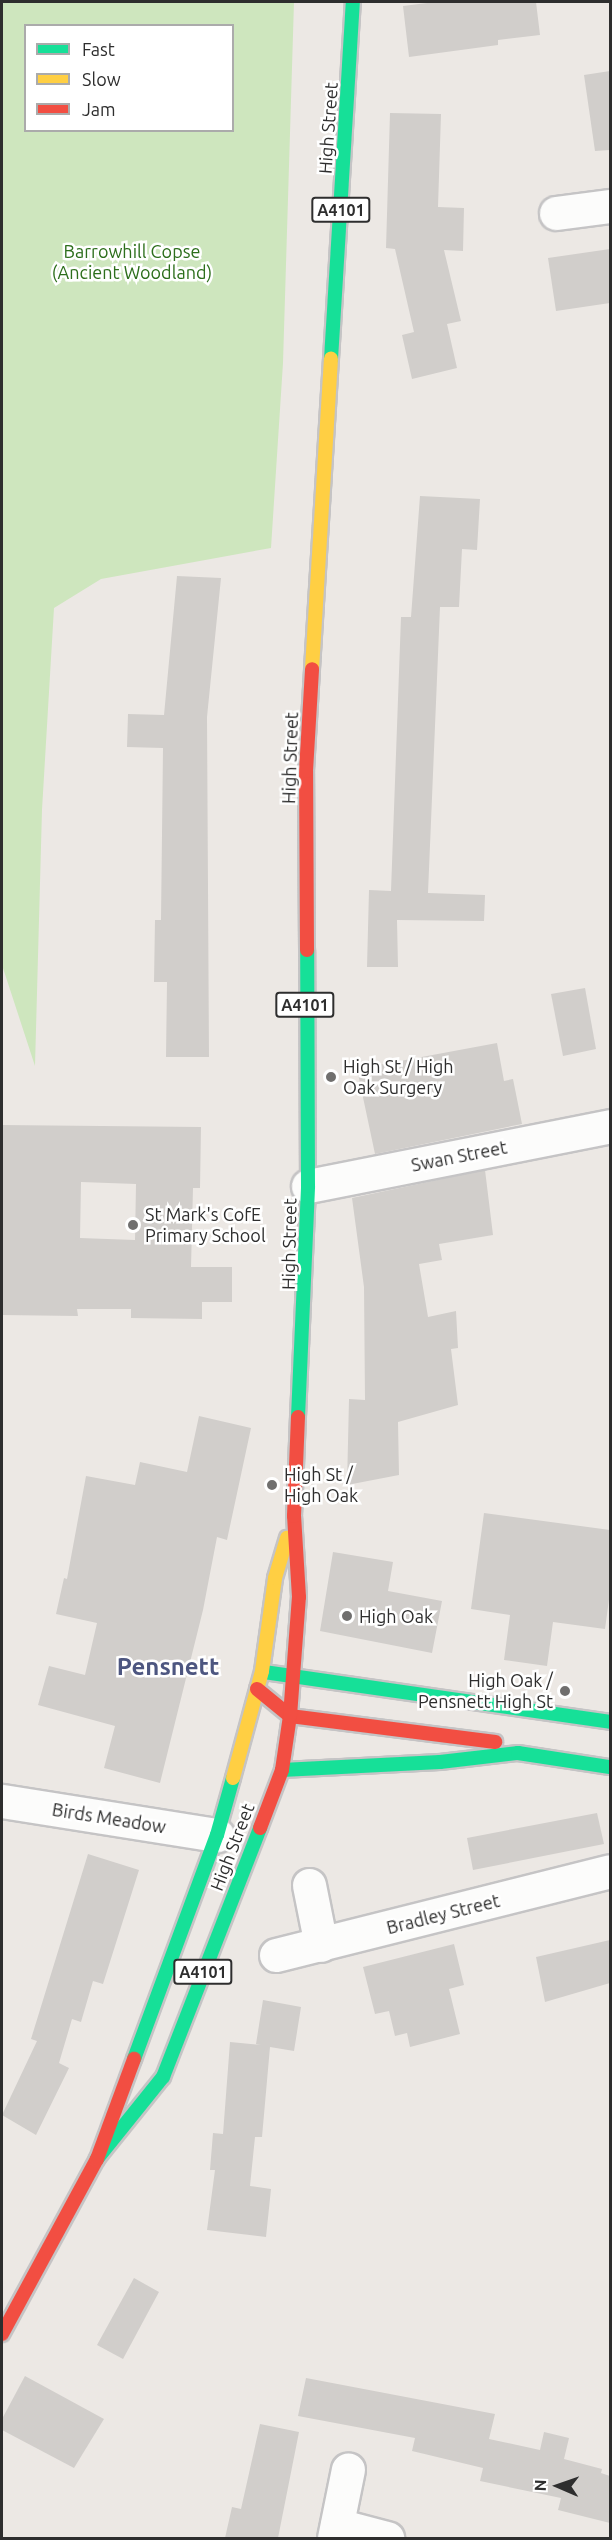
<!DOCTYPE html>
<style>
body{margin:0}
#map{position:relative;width:612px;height:2540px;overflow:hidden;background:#ece8e4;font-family:Ubuntu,sans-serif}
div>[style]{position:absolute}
.green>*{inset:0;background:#cee6be}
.building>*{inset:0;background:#d1cecb}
.roads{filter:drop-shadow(2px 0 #c5c4c5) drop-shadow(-2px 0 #c5c4c5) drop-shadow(0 2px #c5c4c5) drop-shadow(0 -2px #c5c4c5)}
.street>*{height:33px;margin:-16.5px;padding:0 16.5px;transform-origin:16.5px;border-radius:16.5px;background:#fcfcfb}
.fast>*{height:14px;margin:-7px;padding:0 7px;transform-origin:7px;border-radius:7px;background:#16e098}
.slow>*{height:14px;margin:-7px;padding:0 7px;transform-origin:7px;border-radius:7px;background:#ffcf43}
.jam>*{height:14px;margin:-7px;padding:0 7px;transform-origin:7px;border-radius:7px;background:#f24e42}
.dots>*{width:16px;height:16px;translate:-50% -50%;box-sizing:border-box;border:3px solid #fff;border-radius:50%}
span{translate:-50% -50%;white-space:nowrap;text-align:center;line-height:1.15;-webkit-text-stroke:5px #fff;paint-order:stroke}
.shield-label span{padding:2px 4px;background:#fff;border:2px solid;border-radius:4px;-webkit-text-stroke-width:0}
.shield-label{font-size:16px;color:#2e2e2e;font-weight:700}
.street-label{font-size:18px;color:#2e2e2e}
.park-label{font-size:18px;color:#2c6e1b}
.poi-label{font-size:18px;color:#2e2e2e}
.left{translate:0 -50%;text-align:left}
.right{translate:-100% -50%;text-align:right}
.district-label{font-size:24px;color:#4d5680;font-weight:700}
.frame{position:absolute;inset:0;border:3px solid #2e2e2e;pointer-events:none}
.legend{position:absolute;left:24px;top:24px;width:210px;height:108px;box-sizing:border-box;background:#fff;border:2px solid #ababab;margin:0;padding:8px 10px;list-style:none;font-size:18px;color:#2e2e2e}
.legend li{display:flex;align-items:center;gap:12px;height:30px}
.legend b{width:30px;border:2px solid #ababab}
.north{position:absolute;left:528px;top:2456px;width:60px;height:60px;-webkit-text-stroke:4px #fff;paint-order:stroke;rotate:272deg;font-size:16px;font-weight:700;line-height:24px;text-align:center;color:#2e2e2e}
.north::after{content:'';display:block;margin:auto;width:21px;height:27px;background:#2e2e2e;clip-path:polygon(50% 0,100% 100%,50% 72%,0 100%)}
</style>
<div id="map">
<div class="green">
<i style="clip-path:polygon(evenodd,2px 2px,294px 2px,283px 363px,271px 548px,101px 579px,54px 608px,42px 810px,35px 1066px,2px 965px,2px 2px,26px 26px,232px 26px,232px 130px,26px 130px,26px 26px)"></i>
</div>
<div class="building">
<i style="clip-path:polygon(435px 2px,536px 2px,540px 35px,498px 40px,498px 45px,409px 57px,403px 6px)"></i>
<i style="clip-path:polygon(610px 71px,610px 150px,595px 151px,584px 75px)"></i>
<i style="clip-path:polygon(390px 113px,441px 114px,438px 207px,464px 208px,463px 251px,444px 250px,461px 321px,447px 324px,457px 368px,412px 379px,402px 335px,414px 332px,395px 249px,386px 248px)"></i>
<i style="clip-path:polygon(610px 249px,610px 303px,556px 311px,548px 258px)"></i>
<i style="clip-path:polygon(420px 496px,480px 499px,477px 550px,462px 549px,459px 607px,440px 607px,428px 893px,485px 895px,484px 921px,397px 920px,398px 967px,367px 967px,369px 890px,391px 891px,401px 617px,411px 617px)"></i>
<i style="clip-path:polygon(177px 576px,221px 578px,207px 717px,209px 1057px,166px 1057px,167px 982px,154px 982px,155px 920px,161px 920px,163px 748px,127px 747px,128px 714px,164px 715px)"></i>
<i style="clip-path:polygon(585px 988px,596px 1049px,563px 1056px,551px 994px)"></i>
<i style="clip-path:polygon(497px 1043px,504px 1081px,513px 1079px,522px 1124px,375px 1154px,357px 1069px)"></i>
<i style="clip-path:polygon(evenodd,2px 1125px,201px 1127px,200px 1188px,193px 1188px,191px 1267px,232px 1267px,232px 1302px,202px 1302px,202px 1319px,131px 1318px,131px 1309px,77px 1309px,78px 1316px,2px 1315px,2px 1125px,81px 1182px,136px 1184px,135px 1240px,80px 1238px,81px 1182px)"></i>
<i style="clip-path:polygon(485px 1170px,493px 1235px,439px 1244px,442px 1260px,419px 1264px,428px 1317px,456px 1311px,458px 1348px,451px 1349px,458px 1405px,398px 1422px,399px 1475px,347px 1485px,349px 1399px,365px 1400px,364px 1287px,352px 1198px)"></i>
<i style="clip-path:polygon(199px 1416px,251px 1428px,227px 1540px,217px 1537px,203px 1610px,160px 1783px,104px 1768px,115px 1726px,38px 1705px,49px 1666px,85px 1675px,97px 1623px,56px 1614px,64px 1578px,67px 1579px,86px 1476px,135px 1485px,140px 1462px,187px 1472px)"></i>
<i style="clip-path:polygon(484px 1513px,610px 1530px,610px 1592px,605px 1629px,553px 1622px,547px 1666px,504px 1660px,510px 1615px,471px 1609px)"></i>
<i style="clip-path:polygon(333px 1552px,393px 1562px,388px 1591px,442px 1601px,432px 1653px,320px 1631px)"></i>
<i style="clip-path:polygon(597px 1813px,604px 1844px,473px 1870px,467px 1838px)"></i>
<i style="clip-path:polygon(88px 1854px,139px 1870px,103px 1984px,93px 1981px,81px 2022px,72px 2019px,59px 2063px,69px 2068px,36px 2135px,2px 2115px,37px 2041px,31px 2039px)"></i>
<i style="clip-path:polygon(610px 1940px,610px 1983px,545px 2002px,536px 1957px)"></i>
<i style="clip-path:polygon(454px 1944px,464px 1985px,449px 1989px,460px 2034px,410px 2047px,407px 2033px,395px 2036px,389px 2011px,375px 2014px,363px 1967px)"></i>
<i style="clip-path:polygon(263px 2000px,301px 2007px,294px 2051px,270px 2047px,262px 2137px,255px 2137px,250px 2186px,271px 2189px,266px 2237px,207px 2230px,215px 2170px,210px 2170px,213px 2133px,223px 2134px,230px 2042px,261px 2045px,256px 2044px)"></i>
<i style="clip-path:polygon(134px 2278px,159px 2292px,123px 2359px,97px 2345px)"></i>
<i style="clip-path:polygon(25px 2376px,104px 2419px,74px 2468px,2px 2430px,2px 2419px)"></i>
<i style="clip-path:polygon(306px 2378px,495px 2414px,489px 2439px,540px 2450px,544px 2432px,569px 2438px,564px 2459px,602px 2469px,601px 2473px,610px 2476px,610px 2523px,558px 2510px,561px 2498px,480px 2481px,483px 2468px,412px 2451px,415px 2438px,298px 2416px)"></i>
<i style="clip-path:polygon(260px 2424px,299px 2432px,278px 2538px,225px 2538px,232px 2507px,241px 2509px)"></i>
</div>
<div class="roads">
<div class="street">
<i style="left:556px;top:213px;width:54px;rotate:-7.4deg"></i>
<i style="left:308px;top:1186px;width:308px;rotate:-11.2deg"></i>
<i style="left:2px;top:1801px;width:218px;rotate:9deg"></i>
<i style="left:309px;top:1885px;width:61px;rotate:78.7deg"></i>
<i style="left:276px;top:1955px;width:344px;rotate:-14.1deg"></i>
<i style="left:337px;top:2525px;width:52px;rotate:14.6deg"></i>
<i style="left:334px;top:2538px;width:70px;rotate:-78.5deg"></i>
</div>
<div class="fast">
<i style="left:331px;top:359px;width:358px;rotate:-86.5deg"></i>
<i style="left:298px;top:1417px;width:231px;rotate:-87.5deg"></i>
<i style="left:308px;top:1186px;width:236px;rotate:-90.2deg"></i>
<i style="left:264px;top:1672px;width:350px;rotate:8.2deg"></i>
<i style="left:282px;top:1770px;width:158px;rotate:-2.9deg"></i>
<i style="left:440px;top:1762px;width:79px;rotate:-6.6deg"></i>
<i style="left:518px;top:1753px;width:93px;rotate:8.7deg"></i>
<i style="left:134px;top:2059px;width:239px;rotate:-69.7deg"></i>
<i style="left:217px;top:1835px;width:59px;rotate:-74.3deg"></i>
<i style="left:97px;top:2159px;width:105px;rotate:-51.2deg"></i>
<i style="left:163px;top:2077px;width:267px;rotate:-68.7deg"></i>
</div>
<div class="slow">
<i style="left:312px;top:669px;width:311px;rotate:-86.5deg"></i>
<i style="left:233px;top:1778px;width:111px;rotate:-74.8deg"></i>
<i style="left:262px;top:1671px;width:94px;rotate:-82deg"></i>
<i style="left:275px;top:1578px;width:42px;rotate:-73.3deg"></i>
</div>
<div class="jam">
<i style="left:307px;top:950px;width:179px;rotate:-90.3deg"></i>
<i style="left:306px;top:771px;width:102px;rotate:-86.6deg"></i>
<i style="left:257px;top:1689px;width:43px;rotate:39.3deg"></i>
<i style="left:290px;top:1716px;width:207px;rotate:7.2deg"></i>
<i style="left:260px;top:1828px;width:62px;rotate:-69.2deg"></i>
<i style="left:282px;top:1770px;width:55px;rotate:-81.6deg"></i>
<i style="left:290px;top:1716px;width:119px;rotate:-85.7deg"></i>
<i style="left:299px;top:1597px;width:81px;rotate:-93.5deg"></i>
<i style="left:294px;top:1516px;width:99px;rotate:-87.7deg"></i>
<i style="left:2px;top:2334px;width:199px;rotate:-61.5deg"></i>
<i style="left:97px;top:2159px;width:107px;rotate:-69.7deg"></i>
</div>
</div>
<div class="dots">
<i style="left:331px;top:1077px;background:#706f6e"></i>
<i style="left:133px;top:1225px;background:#706f6e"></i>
<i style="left:272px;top:1485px;background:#706f6e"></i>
<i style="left:347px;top:1616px;background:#706f6e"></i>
<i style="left:565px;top:1691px;background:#706f6e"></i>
</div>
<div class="shield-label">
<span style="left:341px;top:210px">A4101</span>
<span style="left:305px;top:1005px">A4101</span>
<span style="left:203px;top:1972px">A4101</span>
</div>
<div class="street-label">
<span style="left:328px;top:128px;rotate:-86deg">High Street</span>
<span style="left:290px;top:758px;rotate:-88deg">High Street</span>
<span style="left:459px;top:1156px;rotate:-11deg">Swan Street</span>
<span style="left:289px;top:1244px;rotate:-89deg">High Street</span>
<span style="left:109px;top:1818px;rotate:9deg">Birds Meadow</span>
<span style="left:232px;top:1847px;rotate:-69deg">High Street</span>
<span style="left:443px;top:1914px;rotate:-14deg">Bradley Street</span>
</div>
<div class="park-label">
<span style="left:132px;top:262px">Barrowhill Copse<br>(Ancient Woodland)</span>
</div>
<div class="poi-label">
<span class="left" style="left:343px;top:1077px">High St / High<br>Oak Surgery</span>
<span class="left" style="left:145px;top:1225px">St Mark's CofE<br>Primary School</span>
<span class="left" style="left:284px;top:1485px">High St /<br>High Oak</span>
<span class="left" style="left:359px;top:1616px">High Oak</span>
<span class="right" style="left:553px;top:1691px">High Oak /<br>Pensnett High St</span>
</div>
<div class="district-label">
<span style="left:168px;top:1667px">Pensnett</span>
</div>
<div class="frame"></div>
<ul class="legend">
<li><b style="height:8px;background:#16e098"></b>Fast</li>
<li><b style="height:8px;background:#ffcf43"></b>Slow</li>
<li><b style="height:8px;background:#f24e42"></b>Jam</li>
</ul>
<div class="north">N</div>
</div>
